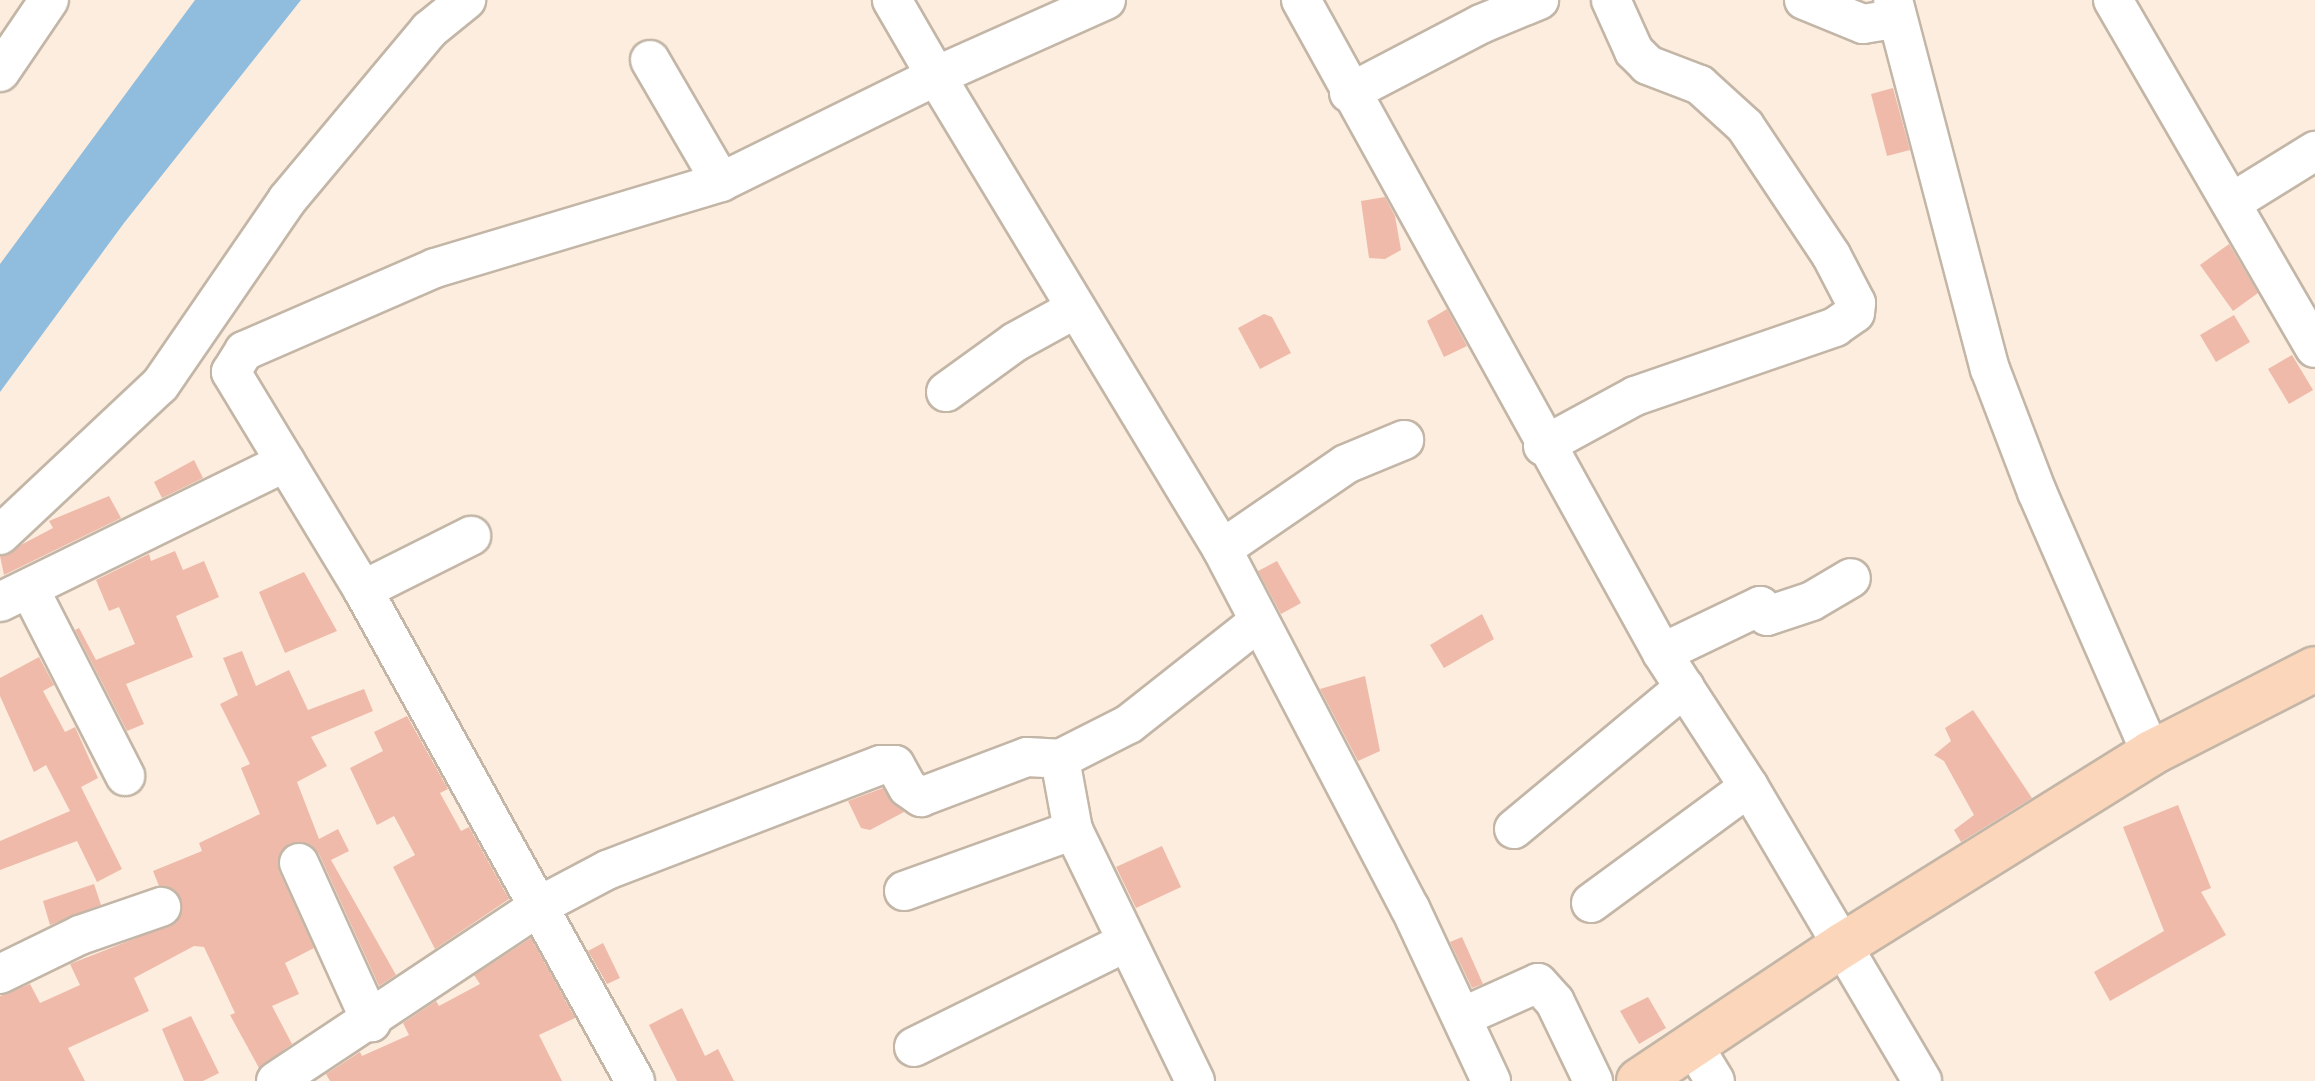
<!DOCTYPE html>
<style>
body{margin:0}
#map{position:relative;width:2315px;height:1081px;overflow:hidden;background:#fcedde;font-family:Commissioner,sans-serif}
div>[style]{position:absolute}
.water>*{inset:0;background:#90bddd}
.building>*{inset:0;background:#efbaa9}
.roads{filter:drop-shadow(2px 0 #c3b6a7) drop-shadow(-2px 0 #c3b6a7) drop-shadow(0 2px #c3b6a7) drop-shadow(0 -2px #c3b6a7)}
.minor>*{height:38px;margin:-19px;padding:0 19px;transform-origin:19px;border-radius:19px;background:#fff}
.major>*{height:44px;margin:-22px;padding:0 22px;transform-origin:22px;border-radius:22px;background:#fcd6ba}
span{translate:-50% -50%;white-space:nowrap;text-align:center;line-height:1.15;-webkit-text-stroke:7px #fcedde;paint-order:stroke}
</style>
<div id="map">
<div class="water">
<i style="clip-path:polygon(195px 0,301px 0,124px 223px,0 392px,0 264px)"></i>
</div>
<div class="building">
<i style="clip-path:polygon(1893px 88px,1910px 150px,1887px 156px,1871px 94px)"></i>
<i style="clip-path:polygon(1385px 197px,1395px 216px,1401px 250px,1385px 259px,1369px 258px,1361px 201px)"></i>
<i style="clip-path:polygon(2229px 244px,2258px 293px,2233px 311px,2200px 265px)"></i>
<i style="clip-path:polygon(1447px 309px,1467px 346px,1444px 357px,1427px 321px)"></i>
<i style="clip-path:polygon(1264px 314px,1272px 317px,1291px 353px,1260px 369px,1238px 328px)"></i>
<i style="clip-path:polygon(2234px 315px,2250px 342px,2216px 362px,2200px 335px)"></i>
<i style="clip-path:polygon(2292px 355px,2313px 390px,2289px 404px,2268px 369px)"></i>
<i style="clip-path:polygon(194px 460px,203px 478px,162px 498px,154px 482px)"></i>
<i style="clip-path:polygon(109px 496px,121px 518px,4px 575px,0 556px,53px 528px,49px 521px)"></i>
<i style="clip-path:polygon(175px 551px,183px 570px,204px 561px,219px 597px,176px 616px,193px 657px,126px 684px,144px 724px,127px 731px,75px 630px,79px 628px,96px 660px,135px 644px,119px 607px,109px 611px,96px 580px,149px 554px,151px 561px)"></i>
<i style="clip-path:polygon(1277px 561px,1301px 603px,1281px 614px,1258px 571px)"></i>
<i style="clip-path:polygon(304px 572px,337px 631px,285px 653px,259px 592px)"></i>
<i style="clip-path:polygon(1482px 614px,1494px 639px,1444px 668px,1430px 645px)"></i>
<i style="clip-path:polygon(242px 651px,256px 686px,289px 670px,308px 710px,364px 689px,373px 711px,311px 737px,327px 766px,297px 782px,319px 839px,338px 829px,349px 851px,331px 860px,396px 975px,379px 986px,319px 854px,311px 845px,291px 843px,281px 851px,279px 871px,314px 948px,285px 963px,299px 994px,272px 1006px,292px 1044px,259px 1068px,230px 1015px,235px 1013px,204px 947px,194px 946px,134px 978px,149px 1011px,68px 1048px,85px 1081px,0 1081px,0 996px,30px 984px,40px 1003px,80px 985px,70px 964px,177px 922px,181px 899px,175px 890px,159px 886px,153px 871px,202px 851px,199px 843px,260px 814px,241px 768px,250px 764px,220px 704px,238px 695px,223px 658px)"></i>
<i style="clip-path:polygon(39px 657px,54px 685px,43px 691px,65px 732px,75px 727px,98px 778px,81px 787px,122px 869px,97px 882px,77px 841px,0 870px,0 841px,70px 811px,46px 765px,34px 772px,0 696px,0 678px)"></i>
<i style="clip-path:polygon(1365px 676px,1380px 751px,1358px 761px,1320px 689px)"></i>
<i style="clip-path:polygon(1973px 710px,2032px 798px,1961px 842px,1954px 830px,1974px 815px,1944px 761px,1934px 755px,1951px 741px,1945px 728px)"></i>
<i style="clip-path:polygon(407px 716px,448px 789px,440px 793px,461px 831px,469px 827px,509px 899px,435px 949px,393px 867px,415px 855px,394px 816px,377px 825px,350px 768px,383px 751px,374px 732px)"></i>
<i style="clip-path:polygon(883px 788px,904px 812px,870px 830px,861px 828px,848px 801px)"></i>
<i style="clip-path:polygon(2178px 805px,2211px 888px,2201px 892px,2226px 935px,2110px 1001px,2094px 972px,2164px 931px,2123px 827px)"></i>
<i style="clip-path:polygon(1162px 846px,1181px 887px,1136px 908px,1116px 867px)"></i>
<i style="clip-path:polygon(94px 884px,101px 905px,50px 925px,43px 901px)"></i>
<i style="clip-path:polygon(1462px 937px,1483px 984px,1472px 988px,1450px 942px)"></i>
<i style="clip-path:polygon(531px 938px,575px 1018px,539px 1035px,562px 1081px,330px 1081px,326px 1074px,360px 1052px,362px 1056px,409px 1035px,403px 1023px,436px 1001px,439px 1006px,480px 984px,474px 975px)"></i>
<i style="clip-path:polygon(603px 943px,620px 978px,607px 984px,588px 951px)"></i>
<i style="clip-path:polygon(1648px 997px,1666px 1028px,1639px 1044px,1620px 1011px)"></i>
<i style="clip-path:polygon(682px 1008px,705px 1056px,718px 1049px,734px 1081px,677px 1081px,649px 1025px)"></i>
<i style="clip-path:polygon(191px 1016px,219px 1073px,203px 1081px,184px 1081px,162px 1029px)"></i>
</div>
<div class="roads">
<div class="minor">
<i style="left:1106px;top:0;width:186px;rotate:155.9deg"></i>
<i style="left:936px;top:76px;width:553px;rotate:58.84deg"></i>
<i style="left:1222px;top:549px;width:405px;rotate:62.4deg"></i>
<i style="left:1410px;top:908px;width:191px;rotate:64.9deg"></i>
<i style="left:1301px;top:0;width:746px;rotate:61.06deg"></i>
<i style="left:1662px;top:653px;width:160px;rotate:57deg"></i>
<i style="left:1749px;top:787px;width:341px;rotate:59.5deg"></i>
<i style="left:1804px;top:0;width:64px;rotate:22.1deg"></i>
<i style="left:1863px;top:24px;width:33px;rotate:-9deg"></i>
<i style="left:1893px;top:0;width:382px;rotate:75.3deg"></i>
<i style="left:1990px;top:369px;width:132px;rotate:69.1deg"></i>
<i style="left:2037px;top:492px;width:285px;rotate:66.4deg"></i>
<i style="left:2113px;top:0;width:402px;rotate:59.9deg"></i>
<i style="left:650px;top:60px;width:141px;rotate:59.8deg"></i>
<i style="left:0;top:72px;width:87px;rotate:-55.8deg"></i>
<i style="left:1349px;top:93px;width:149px;rotate:-27.6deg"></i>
<i style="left:1481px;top:24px;width:63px;rotate:-22.5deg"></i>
<i style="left:2231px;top:203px;width:99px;rotate:-31.8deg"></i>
<i style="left:946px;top:392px;width:85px;rotate:-35.9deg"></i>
<i style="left:1015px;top:342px;width:68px;rotate:-28.8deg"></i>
<i style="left:1543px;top:446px;width:105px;rotate:-28.5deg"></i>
<i style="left:1635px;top:396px;width:212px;rotate:-19deg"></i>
<i style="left:1835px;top:327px;width:24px;rotate:-35deg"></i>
<i style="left:1855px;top:313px;width:10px;rotate:-84deg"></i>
<i style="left:1856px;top:303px;width:54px;rotate:-117.5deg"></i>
<i style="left:1831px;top:255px;width:155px;rotate:-123.7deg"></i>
<i style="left:1745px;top:126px;width:61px;rotate:-137.7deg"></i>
<i style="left:1700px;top:85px;width:56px;rotate:-159deg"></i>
<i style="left:1648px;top:65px;width:20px;rotate:-135deg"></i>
<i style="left:1634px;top:51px;width:56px;rotate:-114.3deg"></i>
<i style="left:0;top:535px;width:219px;rotate:-43.2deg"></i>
<i style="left:160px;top:385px;width:224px;rotate:-55.5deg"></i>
<i style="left:287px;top:200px;width:222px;rotate:-50.1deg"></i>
<i style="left:429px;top:30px;width:48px;rotate:-39deg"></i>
<i style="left:1222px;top:549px;width:150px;rotate:-34.4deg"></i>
<i style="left:1346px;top:464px;width:63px;rotate:-22.5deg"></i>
<i style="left:30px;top:590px;width:209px;rotate:62.9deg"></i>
<i style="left:363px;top:590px;width:121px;rotate:-26.6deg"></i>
<i style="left:0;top:602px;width:318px;rotate:-26.1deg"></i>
<i style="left:1662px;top:653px;width:109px;rotate:-25.6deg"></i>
<i style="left:1760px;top:606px;width:12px;rotate:55deg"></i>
<i style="left:1767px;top:616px;width:47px;rotate:-18.4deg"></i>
<i style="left:1812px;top:601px;width:45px;rotate:-30.5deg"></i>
<i style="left:1514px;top:829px;width:222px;rotate:-39.7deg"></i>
<i style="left:299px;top:863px;width:175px;rotate:65.6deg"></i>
<i style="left:904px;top:891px;width:180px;rotate:-19.8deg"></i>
<i style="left:1591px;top:903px;width:196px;rotate:-36.3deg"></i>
<i style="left:0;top:974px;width:89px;rotate:-26deg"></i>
<i style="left:80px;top:935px;width:86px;rotate:-19.1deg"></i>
<i style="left:1462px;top:1017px;width:83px;rotate:-24.1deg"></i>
<i style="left:1538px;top:983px;width:25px;rotate:48deg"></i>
<i style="left:1555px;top:1002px;width:88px;rotate:64.3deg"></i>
<i style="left:1693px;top:1045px;width:42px;rotate:58.6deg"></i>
<i style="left:914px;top:1047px;width:237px;rotate:-26.3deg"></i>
<i style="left:276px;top:1081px;width:316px;rotate:-33.6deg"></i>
<i style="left:539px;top:906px;width:77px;rotate:-27.9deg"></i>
<i style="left:607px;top:870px;width:293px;rotate:-21deg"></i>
<i style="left:881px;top:765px;width:14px"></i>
<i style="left:895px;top:765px;width:26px;rotate:61deg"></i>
<i style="left:908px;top:788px;width:16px;rotate:35deg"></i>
<i style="left:921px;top:797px;width:113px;rotate:-20.7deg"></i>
<i style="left:1027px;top:757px;width:33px;rotate:3deg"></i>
<i style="left:635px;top:1081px;width:561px;rotate:-118.99deg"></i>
<i style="left:363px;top:590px;width:255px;rotate:-121.2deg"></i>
<i style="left:231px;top:372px;width:25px;rotate:-58deg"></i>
<i style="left:244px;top:351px;width:208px;rotate:-23.5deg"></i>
<i style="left:435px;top:268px;width:299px;rotate:-16.7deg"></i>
<i style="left:721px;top:182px;width:240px;rotate:-26.2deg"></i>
<i style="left:936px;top:76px;width:88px;rotate:-120.1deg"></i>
<i style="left:1195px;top:1081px;width:279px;rotate:-115.9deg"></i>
<i style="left:1073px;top:830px;width:72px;rotate:-100.4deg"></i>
<i style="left:1060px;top:759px;width:77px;rotate:-26.9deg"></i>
<i style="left:1129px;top:724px;width:163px;rotate:-38.3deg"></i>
</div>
<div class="major">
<i style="left:1639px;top:1081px;width:245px;rotate:-33.7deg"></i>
<i style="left:1843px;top:945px;width:363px;rotate:-31.9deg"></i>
<i style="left:2151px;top:753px;width:184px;rotate:-27.1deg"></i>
</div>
</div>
</div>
